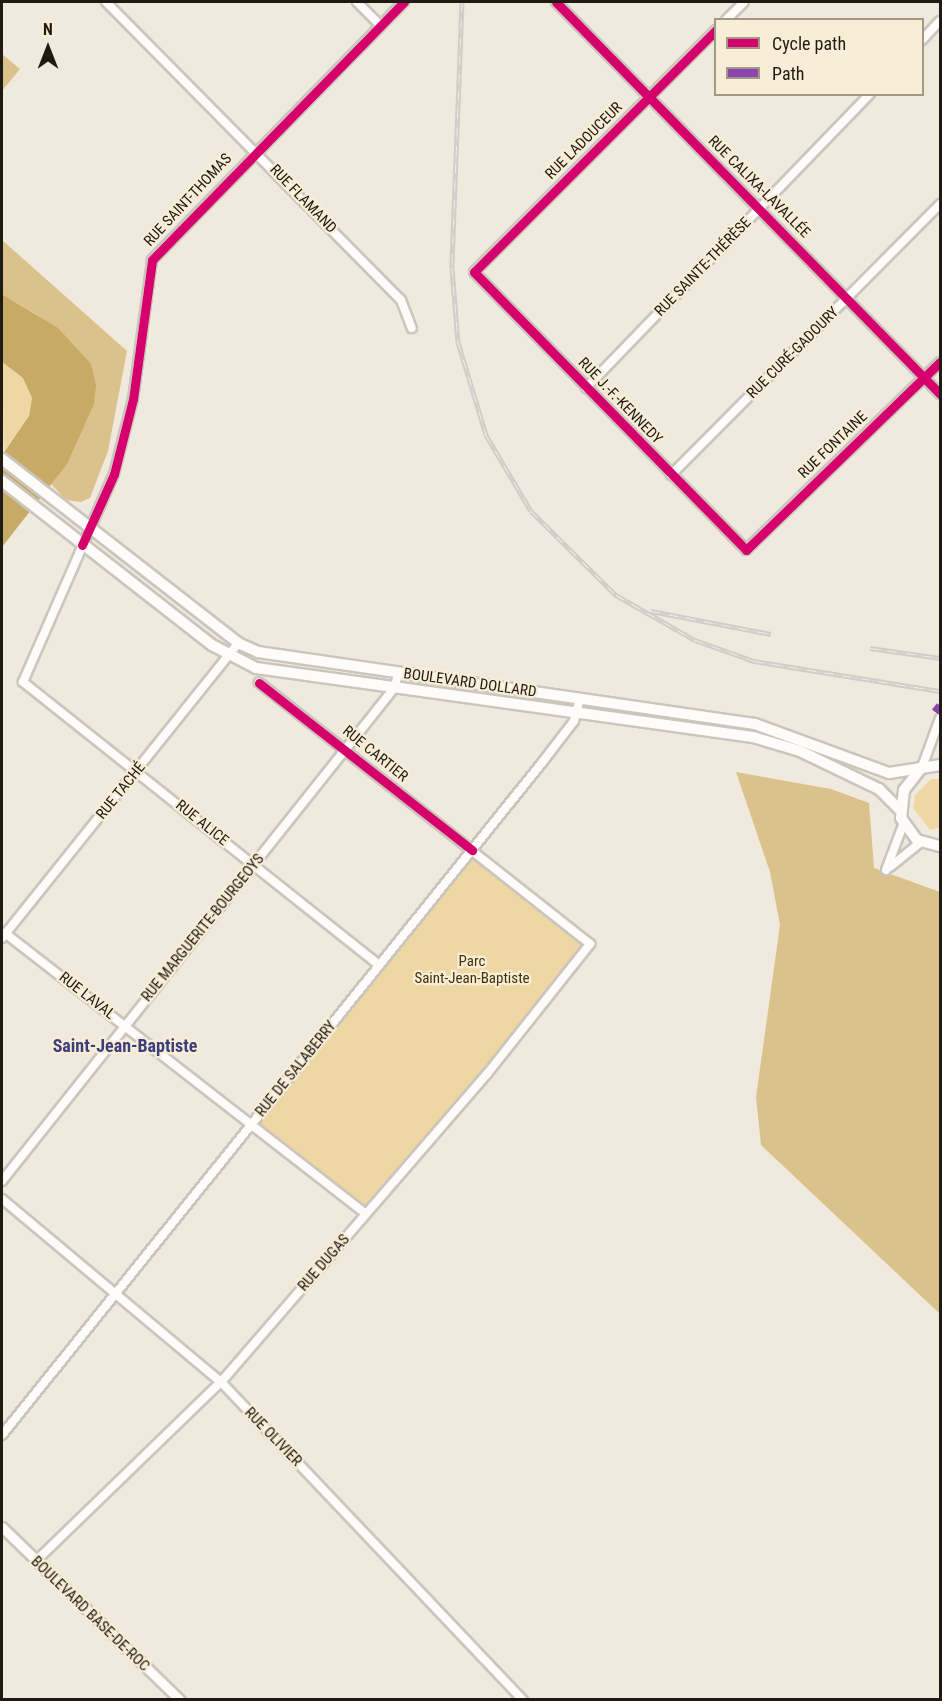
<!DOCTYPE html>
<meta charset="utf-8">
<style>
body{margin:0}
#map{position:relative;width:942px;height:1701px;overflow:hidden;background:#f0eade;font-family:"Roboto Condensed",sans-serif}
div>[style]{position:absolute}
.green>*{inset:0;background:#efd7a3}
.forest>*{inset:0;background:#dbc28c}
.water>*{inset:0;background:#c7aa65}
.roads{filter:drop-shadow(2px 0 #cbc6bd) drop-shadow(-2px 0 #cbc6bd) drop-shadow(0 2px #cbc6bd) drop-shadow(0 -2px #cbc6bd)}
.minor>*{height:8px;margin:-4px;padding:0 4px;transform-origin:4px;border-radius:4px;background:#fdfcfa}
.tertiary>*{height:9px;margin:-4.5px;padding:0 4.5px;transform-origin:4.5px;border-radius:4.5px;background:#fdfcfa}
.secondary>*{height:10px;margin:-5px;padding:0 5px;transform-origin:5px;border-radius:5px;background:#fdfcfa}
.rail>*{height:5px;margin-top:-2.5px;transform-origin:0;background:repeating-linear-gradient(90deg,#f8edd6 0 9px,#d0cecb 0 18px);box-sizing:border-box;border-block:2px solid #d0cecb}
.quiet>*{height:8px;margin-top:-4px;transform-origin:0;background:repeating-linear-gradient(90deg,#8e44ad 0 15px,transparent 0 23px)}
.cycleway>*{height:9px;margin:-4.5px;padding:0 4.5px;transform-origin:4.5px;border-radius:4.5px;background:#d6006c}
span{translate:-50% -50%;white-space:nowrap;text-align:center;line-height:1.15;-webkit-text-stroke:4.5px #f8edd6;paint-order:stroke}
.street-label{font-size:15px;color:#1f1b13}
.park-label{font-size:15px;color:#42320a}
.quarter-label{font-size:18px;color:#3c3f7b;font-weight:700}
.frame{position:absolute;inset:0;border:3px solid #1f1b13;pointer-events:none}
.legend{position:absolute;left:714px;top:18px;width:210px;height:78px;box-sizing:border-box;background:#f8edd6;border:2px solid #a19988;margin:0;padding:8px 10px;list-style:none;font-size:18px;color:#1f1b13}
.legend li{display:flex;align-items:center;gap:12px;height:30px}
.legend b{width:30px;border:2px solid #a19988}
.north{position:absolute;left:18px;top:18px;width:60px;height:60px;-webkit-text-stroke:4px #f8edd6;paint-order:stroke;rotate:0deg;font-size:16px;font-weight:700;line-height:24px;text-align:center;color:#1f1b13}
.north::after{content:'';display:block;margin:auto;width:21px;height:27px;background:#1f1b13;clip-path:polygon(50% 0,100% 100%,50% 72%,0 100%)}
</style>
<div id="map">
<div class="green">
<i style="clip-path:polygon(2px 362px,23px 378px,32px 398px,29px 416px,4px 451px)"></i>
<i style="clip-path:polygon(931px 779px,940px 779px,940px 828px,930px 830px,913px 808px,915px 795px)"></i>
<i style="clip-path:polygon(472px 850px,590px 944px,366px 1214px,251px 1124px)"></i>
</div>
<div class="forest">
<i style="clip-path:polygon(2px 54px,20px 69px,2px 91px)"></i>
<i style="clip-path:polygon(2px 240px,127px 351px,108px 451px,90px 498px,81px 502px,66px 500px,51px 484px,67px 463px,39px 316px,2px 294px)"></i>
<i style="clip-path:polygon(736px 772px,831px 789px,869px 803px,874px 868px,940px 892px,940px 1314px,761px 1145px,756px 1097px,780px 925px,770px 872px)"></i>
</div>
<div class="water">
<i style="clip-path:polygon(2px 294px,58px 328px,91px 364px,96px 385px,94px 404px,67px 464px,2px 547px,2px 455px,29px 416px,32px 398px,23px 378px,2px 362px)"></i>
</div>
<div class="roads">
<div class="minor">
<i style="left:106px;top:2px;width:419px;rotate:45.3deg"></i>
<i style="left:401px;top:300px;width:30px;rotate:69deg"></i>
<i style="left:357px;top:2px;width:33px;rotate:45deg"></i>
<i style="left:556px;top:2px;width:549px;rotate:45.59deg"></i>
<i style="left:726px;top:20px;width:25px;rotate:-45deg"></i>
<i style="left:716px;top:30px;width:342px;rotate:135deg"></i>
<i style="left:474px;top:272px;width:389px;rotate:45.6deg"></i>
<i style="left:746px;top:550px;width:270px;rotate:-44.1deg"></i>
<i style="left:922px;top:40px;width:26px;rotate:-47deg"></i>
<i style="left:586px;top:388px;width:409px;rotate:-46deg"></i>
<i style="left:671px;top:475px;width:382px;rotate:-45.2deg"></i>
<i style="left:922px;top:767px;width:52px;rotate:-69.8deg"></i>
<i style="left:890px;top:867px;width:40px;rotate:-39deg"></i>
<i style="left:886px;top:870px;width:48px;rotate:-69.3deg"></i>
<i style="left:5px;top:933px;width:457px;rotate:37.9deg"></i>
<i style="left:2px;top:938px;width:378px;rotate:-51.3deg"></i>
<i style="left:379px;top:965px;width:455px;rotate:-141.5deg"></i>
<i style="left:23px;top:682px;width:227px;rotate:-66.4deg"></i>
<i style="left:114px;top:474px;width:77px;rotate:-75.8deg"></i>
<i style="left:133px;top:399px;width:140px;rotate:-82.2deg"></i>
<i style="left:152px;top:260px;width:361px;rotate:-45.7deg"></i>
<i style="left:2px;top:1181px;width:631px;rotate:-51.5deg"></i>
<i style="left:395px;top:687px;width:14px;rotate:-78deg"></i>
<i style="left:2px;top:1199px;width:285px;rotate:39.9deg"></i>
<i style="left:221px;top:1382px;width:439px;rotate:46.5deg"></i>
<i style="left:2px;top:1435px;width:861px;rotate:-51.23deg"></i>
<i style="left:541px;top:764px;width:54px;rotate:-52.5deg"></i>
<i style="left:574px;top:721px;width:24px;rotate:-75deg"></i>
<i style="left:36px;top:1561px;width:257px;rotate:-44.1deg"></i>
<i style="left:221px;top:1382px;width:407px;rotate:-49.2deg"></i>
<i style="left:487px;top:1074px;width:166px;rotate:-51.6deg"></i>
<i style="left:590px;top:944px;width:422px;rotate:-141.7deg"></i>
</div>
<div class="tertiary">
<i style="left:2px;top:1527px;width:248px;rotate:44.2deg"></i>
</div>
<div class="secondary">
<i style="left:2px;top:459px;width:299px;rotate:37.9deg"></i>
<i style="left:238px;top:643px;width:22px;rotate:24deg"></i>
<i style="left:258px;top:652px;width:502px;rotate:8.24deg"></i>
<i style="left:755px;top:724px;width:143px;rotate:20.1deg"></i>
<i style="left:889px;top:773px;width:52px;rotate:-8.9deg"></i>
<i style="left:2px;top:481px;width:266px;rotate:38deg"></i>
<i style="left:212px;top:645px;width:50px;rotate:27.6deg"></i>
<i style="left:256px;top:668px;width:502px;rotate:7.9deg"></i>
<i style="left:753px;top:737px;width:49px;rotate:16.6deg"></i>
<i style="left:800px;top:751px;width:88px;rotate:25.7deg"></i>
<i style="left:879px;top:789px;width:30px;rotate:45deg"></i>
<i style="left:922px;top:767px;width:29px;rotate:128deg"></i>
<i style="left:904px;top:790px;width:28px;rotate:96deg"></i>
<i style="left:901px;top:818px;width:27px;rotate:54deg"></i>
<i style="left:917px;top:840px;width:24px;rotate:15deg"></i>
</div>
</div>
<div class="rail">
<i style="left:462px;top:2px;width:266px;rotate:92.2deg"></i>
<i style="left:452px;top:268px;width:74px;rotate:85.4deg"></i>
<i style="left:458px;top:342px;width:97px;rotate:73.2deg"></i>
<i style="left:486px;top:435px;width:88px;rotate:59.4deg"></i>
<i style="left:531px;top:511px;width:120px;rotate:44.7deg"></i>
<i style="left:616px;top:595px;width:91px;rotate:29.7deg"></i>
<i style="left:695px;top:640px;width:63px;rotate:19.6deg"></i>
<i style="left:754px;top:661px;width:188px;rotate:9.2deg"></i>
<i style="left:651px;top:611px;width:122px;rotate:10.9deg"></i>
<i style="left:870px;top:648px;width:71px;rotate:8.1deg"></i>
</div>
<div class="quiet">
<i style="left:935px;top:712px;width:8px;rotate:-50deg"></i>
</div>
<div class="cycleway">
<i style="left:556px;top:2px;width:549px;rotate:45.59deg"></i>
<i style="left:716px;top:30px;width:342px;rotate:135deg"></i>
<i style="left:474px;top:272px;width:389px;rotate:45.6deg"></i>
<i style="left:746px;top:550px;width:270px;rotate:-44.1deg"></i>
<i style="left:82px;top:545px;width:78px;rotate:-65.7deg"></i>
<i style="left:114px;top:474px;width:77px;rotate:-75.8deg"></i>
<i style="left:133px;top:399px;width:140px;rotate:-82.2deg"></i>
<i style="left:152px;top:260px;width:361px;rotate:-45.7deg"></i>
<i style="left:259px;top:683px;width:271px;rotate:38.1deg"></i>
</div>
<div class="street-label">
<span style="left:584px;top:141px;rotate:-45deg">RUE LADOUCEUR</span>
<span style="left:759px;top:187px;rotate:45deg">RUE CALIXA-LAVALLÉE</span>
<span style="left:303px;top:199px;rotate:46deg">RUE FLAMAND</span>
<span style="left:188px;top:200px;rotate:-47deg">RUE SAINT-THOMAS</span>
<span style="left:703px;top:267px;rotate:-46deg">RUE SAINTE-THÉRÈSE</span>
<span style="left:793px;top:353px;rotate:-45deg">RUE CURÉ-GADOURY</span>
<span style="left:620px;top:401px;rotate:46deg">RUE J.-F.-KENNEDY</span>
<span style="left:833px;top:445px;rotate:-44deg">RUE FONTAINE</span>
<span style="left:470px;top:683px;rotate:8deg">BOULEVARD DOLLARD</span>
<span style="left:375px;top:754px;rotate:39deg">RUE CARTIER</span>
<span style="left:121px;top:791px;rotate:-51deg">RUE TACHÉ</span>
<span style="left:202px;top:823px;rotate:39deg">RUE ALICE</span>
<span style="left:203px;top:928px;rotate:-51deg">RUE MARGUERITE-BOURGEOYS</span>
<span style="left:87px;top:996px;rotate:38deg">RUE LAVAL</span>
<span style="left:296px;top:1069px;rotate:-51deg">RUE DE SALABERRY</span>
<span style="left:324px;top:1263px;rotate:-49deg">RUE DUGAS</span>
<span style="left:273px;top:1437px;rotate:46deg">RUE OLIVIER</span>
<span style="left:90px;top:1614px;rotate:44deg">BOULEVARD BASE-DE-ROC</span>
</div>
<div class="park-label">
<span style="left:472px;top:970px">Parc<br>Saint-Jean-Baptiste</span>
</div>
<div class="quarter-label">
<span style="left:125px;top:1046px">Saint-Jean-Baptiste</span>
</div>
<div class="frame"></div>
<ul class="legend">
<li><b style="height:8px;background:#d6006c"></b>Cycle path</li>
<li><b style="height:8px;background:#8e44ad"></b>Path</li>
</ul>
<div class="north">N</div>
</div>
